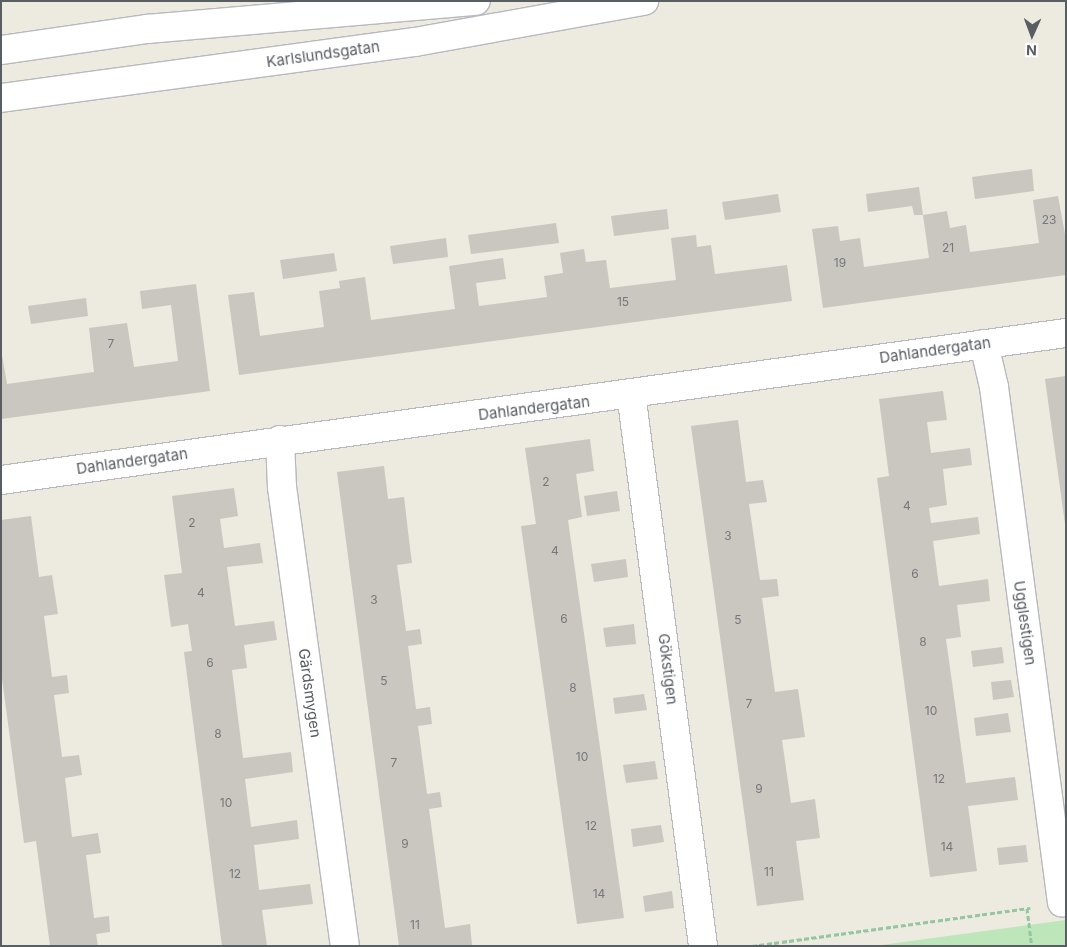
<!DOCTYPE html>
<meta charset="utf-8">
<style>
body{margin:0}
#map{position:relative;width:1067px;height:947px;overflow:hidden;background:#edeae0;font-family:Inter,sans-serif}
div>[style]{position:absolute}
.green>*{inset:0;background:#bde6bb}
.building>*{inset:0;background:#cac6c0}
.path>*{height:3px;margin-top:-1.5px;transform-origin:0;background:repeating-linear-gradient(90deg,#94c7a1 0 5px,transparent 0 7.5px)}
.roads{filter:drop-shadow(1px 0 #b6b9be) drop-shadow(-1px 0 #b6b9be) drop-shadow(0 1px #b6b9be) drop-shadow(0 -1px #b6b9be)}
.street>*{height:28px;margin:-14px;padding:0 14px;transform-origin:14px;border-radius:14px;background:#fff}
.secondary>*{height:28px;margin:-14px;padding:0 14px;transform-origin:14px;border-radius:14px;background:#fff}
span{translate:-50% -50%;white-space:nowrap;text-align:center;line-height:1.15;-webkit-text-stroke:5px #fff;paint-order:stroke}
.number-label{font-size:12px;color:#75787a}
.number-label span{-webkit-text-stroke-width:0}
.street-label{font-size:15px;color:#595e62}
.frame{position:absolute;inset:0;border:2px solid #595e62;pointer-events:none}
.north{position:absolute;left:1007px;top:10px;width:50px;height:50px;-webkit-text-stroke:4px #fff;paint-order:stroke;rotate:182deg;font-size:14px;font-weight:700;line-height:20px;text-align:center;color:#595e62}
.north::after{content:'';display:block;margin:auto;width:18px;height:22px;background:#595e62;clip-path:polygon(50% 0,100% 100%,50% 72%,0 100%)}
</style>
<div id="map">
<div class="green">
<i style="clip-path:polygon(1066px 920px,1066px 946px,874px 946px)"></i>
</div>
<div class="building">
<i style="clip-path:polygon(1032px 169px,1034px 191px,975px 199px,972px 177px)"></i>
<i style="clip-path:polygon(919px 187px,923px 215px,914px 215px,912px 206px,868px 212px,866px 194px)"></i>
<i style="clip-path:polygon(778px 194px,781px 212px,725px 220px,722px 202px)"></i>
<i style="clip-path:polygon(1058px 196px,1066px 240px,1066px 275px,823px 308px,812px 229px,838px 226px,840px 241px,860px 238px,864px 267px,929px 258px,923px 215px,947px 211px,950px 228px,966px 225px,970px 252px,1039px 243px,1033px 200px)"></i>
<i style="clip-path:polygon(667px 209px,669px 229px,614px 236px,611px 216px)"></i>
<i style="clip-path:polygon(556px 223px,559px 243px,471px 254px,468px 235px)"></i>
<i style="clip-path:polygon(696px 235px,697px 247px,711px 245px,715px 274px,787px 265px,792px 301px,239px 375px,228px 295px,254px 292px,260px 336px,324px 327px,319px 291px,340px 288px,339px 281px,365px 277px,371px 320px,455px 309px,449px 266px,503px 258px,506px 279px,476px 283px,479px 306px,547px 297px,544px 276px,563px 273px,560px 253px,584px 249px,586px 262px,606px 260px,610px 288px,676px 280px,671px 238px)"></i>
<i style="clip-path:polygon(446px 238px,448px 257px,393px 264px,390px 246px)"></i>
<i style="clip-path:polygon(334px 253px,337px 271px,283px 279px,280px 260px)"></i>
<i style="clip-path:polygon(196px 284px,210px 391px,1px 419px,1px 349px,7px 384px,94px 372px,89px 328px,127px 323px,134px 367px,178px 361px,171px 305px,142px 309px,140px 291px)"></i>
<i style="clip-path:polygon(86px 298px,88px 316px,31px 324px,28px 306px)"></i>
<i style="clip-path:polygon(1066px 376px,1066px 524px,1065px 524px,1045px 379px)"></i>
<i style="clip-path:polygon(943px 391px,947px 420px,927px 422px,931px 453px,970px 448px,972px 465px,943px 469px,947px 505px,929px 508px,931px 523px,978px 517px,980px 534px,933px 541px,939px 586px,988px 579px,990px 601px,957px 605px,961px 637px,946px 639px,966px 783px,1015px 777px,1018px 800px,968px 806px,977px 871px,930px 877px,877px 478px,889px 476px,879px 399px)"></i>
<i style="clip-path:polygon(738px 420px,746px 482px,763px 480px,767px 502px,749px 504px,760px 580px,777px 579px,779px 596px,762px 598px,775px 692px,798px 689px,805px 737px,782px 740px,791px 803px,815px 799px,820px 838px,796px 841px,804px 900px,757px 906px,691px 426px)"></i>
<i style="clip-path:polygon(590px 439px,594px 471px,576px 474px,582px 517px,568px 520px,624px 918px,577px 924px,521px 526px,536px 524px,525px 448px)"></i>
<i style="clip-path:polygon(384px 466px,388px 499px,404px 497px,410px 548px,412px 563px,397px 565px,406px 631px,420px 629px,422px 644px,408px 646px,416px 709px,430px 707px,432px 724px,418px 726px,427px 794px,440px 792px,442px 807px,429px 809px,445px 928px,470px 924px,472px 945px,399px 946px,337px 472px)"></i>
<i style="clip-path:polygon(234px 488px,238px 516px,220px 519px,224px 548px,260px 543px,263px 563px,227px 567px,235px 626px,274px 621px,277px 640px,244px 645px,247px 668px,232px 670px,243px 758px,291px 752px,293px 772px,245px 779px,251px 827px,297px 820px,299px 839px,254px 845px,259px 890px,310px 884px,313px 904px,262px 910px,267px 946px,222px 946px,184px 652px,192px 651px,188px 624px,171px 627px,164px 575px,182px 573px,172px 496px)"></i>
<i style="clip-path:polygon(617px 491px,620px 511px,587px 516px,584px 496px)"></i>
<i style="clip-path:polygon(31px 516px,39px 577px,52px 575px,58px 614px,44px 616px,52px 677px,67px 675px,69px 693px,54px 695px,62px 757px,79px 755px,82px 775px,65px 778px,72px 837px,98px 833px,101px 853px,86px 855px,94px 918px,109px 916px,110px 932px,96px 934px,98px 946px,50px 946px,36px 841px,24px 843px,1px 671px,1px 520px)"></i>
<i style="clip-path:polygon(626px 559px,628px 577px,594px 582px,591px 564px)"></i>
<i style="clip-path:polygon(634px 624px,636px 644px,606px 647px,603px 628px)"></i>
<i style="clip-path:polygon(1002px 647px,1004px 663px,973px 667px,971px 651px)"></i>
<i style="clip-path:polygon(1011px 680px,1014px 697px,993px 700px,991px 682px)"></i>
<i style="clip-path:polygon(644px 694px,647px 710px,615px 714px,613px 698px)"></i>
<i style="clip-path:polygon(1008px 713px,1011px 732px,976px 736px,974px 718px)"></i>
<i style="clip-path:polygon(655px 761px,658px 779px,626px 783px,623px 765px)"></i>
<i style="clip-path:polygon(661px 825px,664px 842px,633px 847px,631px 829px)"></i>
<i style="clip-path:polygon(1026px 845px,1028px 862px,999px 865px,997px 848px)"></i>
<i style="clip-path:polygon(672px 891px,674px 908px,645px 912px,643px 896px)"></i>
</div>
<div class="path">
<i style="left:1027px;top:908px;width:38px;rotate:83deg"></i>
<i style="left:752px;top:946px;width:281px;rotate:-7.8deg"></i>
</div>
<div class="roads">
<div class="street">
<i style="left:984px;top:344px;width:44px;rotate:76.9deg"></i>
<i style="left:994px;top:387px;width:520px;rotate:82.49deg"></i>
<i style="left:631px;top:393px;width:558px;rotate:82.58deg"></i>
<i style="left:280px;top:440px;width:47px;rotate:87.6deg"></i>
<i style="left:282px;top:487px;width:463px;rotate:82.2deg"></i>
<i style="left:1px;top:480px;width:1075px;rotate:-7.86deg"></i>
</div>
<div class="secondary">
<i style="left:1px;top:50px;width:148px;rotate:-8.2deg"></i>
<i style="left:147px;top:29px;width:330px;rotate:-4.9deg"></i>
<i style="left:1px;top:98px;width:418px;rotate:-7.7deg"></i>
<i style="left:415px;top:42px;width:233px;rotate:-10.2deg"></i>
</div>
</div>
<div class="number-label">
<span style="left:1049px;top:220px">23</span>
<span style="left:948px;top:248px">21</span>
<span style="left:840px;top:263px">19</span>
<span style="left:623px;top:302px">15</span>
<span style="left:111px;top:344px">7</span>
<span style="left:546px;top:482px">2</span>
<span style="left:907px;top:506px">4</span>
<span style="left:192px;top:523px">2</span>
<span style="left:728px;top:536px">3</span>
<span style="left:555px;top:551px">4</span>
<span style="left:915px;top:574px">6</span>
<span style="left:201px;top:593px">4</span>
<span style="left:374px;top:600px">3</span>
<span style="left:564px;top:619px">6</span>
<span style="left:738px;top:620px">5</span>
<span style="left:923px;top:642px">8</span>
<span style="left:210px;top:663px">6</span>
<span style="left:384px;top:681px">5</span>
<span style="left:573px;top:688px">8</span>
<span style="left:749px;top:704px">7</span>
<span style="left:931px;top:711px">10</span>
<span style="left:218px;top:734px">8</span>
<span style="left:582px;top:757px">10</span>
<span style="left:394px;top:763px">7</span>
<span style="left:939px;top:779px">12</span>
<span style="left:759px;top:789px">9</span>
<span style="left:226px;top:803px">10</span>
<span style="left:591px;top:826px">12</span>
<span style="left:405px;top:844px">9</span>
<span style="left:947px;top:847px">14</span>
<span style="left:769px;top:872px">11</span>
<span style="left:235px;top:874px">12</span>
<span style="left:599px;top:894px">14</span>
<span style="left:415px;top:925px">11</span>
</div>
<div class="street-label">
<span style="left:323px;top:54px;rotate:-8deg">Karlslundsgatan</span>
<span style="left:935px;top:350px;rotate:-8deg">Dahlandergatan</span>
<span style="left:534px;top:408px;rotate:-7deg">Dahlandergatan</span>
<span style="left:132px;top:461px;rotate:-8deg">Dahlandergatan</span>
<span style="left:1025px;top:623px;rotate:82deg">Ugglestigen</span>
<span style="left:668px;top:669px;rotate:83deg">Gökstigen</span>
<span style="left:310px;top:693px;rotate:82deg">Gärdsmygen</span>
</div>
<div class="frame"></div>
<div class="north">N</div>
</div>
